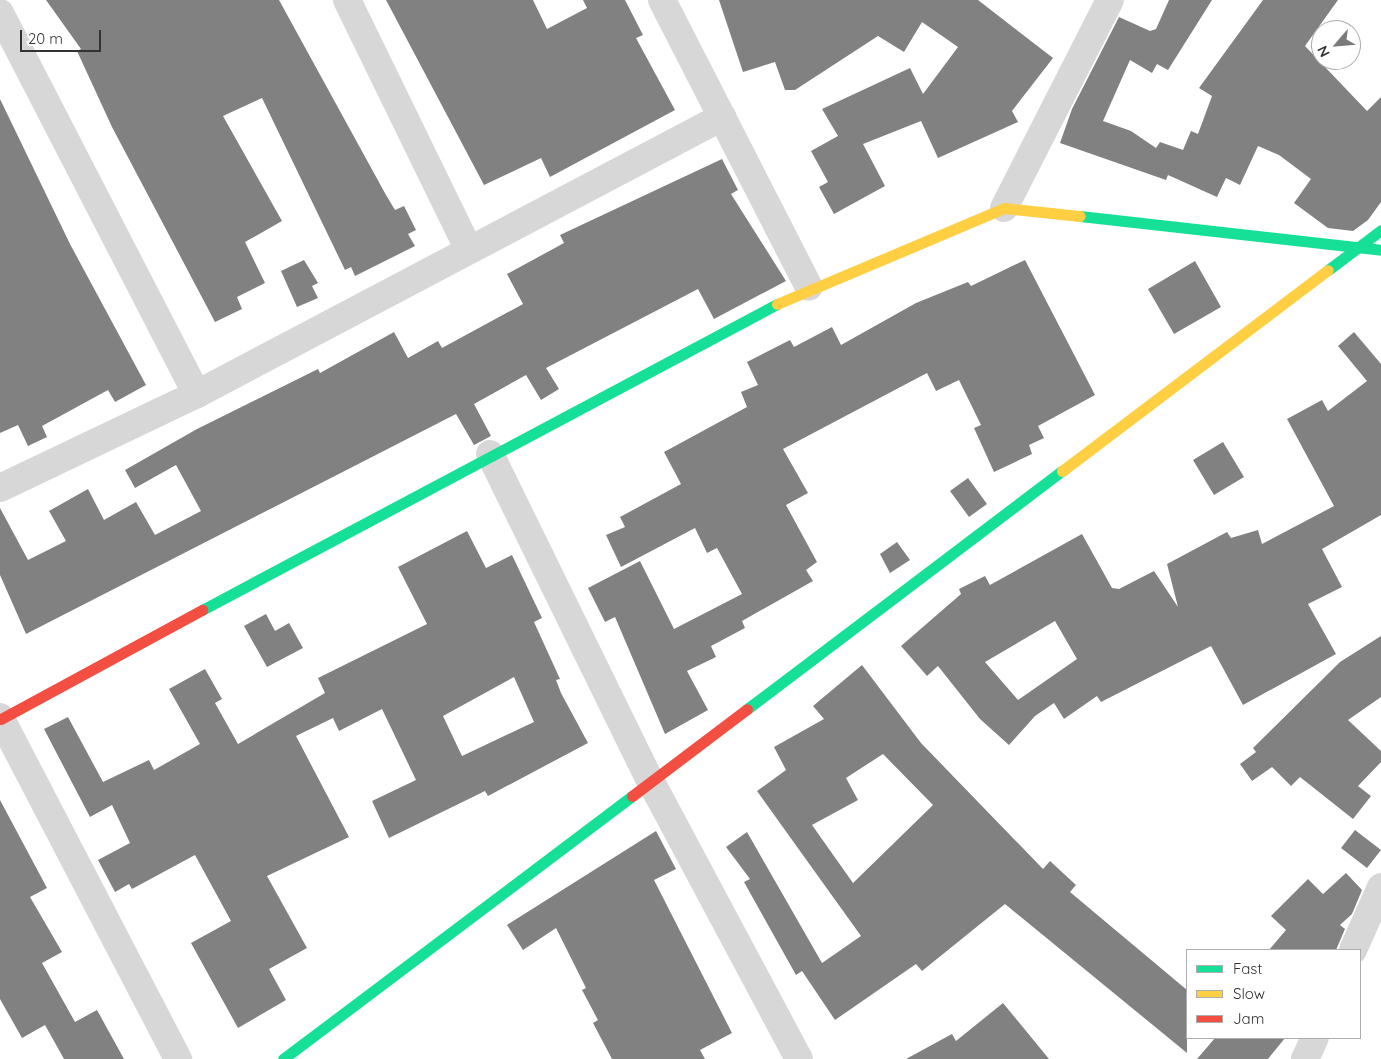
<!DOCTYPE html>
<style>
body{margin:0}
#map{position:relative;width:1381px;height:1059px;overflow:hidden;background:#fff;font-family:Quicksand,sans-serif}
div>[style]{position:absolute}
.building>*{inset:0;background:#818181}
.street>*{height:28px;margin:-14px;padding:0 14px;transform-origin:14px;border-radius:14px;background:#d7d7d7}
.fast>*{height:11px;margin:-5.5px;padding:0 5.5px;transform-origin:5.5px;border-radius:5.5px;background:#16e098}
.slow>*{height:11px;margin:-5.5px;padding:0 5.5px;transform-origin:5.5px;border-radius:5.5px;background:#ffcf43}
.jam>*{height:11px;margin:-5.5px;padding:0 5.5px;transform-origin:5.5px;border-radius:5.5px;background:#f24e42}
span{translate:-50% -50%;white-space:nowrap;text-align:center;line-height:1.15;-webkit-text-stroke:5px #fff;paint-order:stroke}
.legend{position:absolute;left:1186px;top:949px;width:175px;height:90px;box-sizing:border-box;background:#fff;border:1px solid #adadad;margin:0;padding:6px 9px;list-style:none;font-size:15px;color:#333}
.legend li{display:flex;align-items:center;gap:10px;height:25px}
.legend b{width:25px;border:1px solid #adadad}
.north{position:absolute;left:1311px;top:20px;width:50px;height:50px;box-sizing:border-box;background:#fff;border:1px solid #adadad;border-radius:50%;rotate:243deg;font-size:14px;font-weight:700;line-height:20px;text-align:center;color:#333}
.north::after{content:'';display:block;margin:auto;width:18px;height:22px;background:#7a7a7a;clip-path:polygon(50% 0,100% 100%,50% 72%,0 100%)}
.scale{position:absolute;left:20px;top:30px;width:81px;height:22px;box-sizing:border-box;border:2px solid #333;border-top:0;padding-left:6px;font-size:15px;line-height:18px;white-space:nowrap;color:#333;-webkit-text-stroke:4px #fff;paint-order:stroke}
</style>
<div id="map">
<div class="building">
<i style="clip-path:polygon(46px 0,279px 0,386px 195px,395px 210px,404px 206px,416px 230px,408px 234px,415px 246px,355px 276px,351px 267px,345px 270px,262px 98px,223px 116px,282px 221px,245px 242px,265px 283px,237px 297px,242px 309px,215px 322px,112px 127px,77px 51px,81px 49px)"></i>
<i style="clip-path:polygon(386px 0,533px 0,547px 29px,587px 8px,583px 0,625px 0,643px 35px,636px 38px,675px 110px,550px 177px,541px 158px,484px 185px)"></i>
<i style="clip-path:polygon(719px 0,978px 0,1053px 58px,1012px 111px,1018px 122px,938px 158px,921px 121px,863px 144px,885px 186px,834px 214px,819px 187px,828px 182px,811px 151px,838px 136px,822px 109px,910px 68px,923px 94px,958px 47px,922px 22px,904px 52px,878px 36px,795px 90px,785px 90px,775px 62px,743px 72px)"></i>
<i style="clip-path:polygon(1169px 0,1212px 0,1168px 70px,1157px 64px,1152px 73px,1130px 60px,1103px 121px,1131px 131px,1156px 148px,1160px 142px,1183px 150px,1191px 131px,1198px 134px,1212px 96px,1199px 88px,1263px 0,1338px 0,1305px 46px,1367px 111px,1381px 97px,1381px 202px,1368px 220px,1353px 231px,1328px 228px,1294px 203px,1311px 179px,1279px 155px,1258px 146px,1240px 185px,1226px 178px,1217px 197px,1168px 175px,1166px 180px,1060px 143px,1072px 109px,1119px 17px,1150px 31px,1156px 29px)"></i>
<i style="clip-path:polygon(0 99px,70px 244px,146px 385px,115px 402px,108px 390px,42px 426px,47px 437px,28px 446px,18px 425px,0 433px)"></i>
<i style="clip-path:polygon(722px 159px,738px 190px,731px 194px,786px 281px,714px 319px,698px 289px,546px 368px,559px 389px,541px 400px,526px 375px,474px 404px,491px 436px,474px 445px,456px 414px,26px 634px,0 575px,0 508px,28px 560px,66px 541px,49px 511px,88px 489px,104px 520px,136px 502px,155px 535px,201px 511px,176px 465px,135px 488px,125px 470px,197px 429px,318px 369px,320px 373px,394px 332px,408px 358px,438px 341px,442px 348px,523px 304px,507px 274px,564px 243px,560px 235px)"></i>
<i style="clip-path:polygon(304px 260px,318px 283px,312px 286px,318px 298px,297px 307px,281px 271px)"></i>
<i style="clip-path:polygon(1025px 260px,1095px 395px,1038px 426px,1044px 438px,1029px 445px,1032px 454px,994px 472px,974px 428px,981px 425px,959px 380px,936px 391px,927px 373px,783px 449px,808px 493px,786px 505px,817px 562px,806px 570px,813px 581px,742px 621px,745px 628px,711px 646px,716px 657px,687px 671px,708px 710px,665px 734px,615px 617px,605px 622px,588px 588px,640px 561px,674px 629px,742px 594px,717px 548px,707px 553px,695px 528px,621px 567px,606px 535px,625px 527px,620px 517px,681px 484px,664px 452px,747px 407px,741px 392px,758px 385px,747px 362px,790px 340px,794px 347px,832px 327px,841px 345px,916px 303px,968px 282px,971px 286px)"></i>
<i style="clip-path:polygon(1195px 261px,1221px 307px,1174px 334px,1148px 289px)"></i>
<i style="clip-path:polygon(evenodd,1354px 332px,1381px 364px,1381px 515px,1322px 549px,1342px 587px,1308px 604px,1336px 654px,1243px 705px,1211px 646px,1101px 702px,1097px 696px,1064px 719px,1054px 703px,1035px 716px,1009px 745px,980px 719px,938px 666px,927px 676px,901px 646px,961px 594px,959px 589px,985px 576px,990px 585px,1082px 534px,1112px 588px,1119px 589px,1154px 571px,1178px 607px,1167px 564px,1227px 532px,1231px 538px,1258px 530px,1262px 544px,1334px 506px,1287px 419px,1322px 400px,1328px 411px,1367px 381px,1338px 346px,1354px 332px,1055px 621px,1077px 659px,1018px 700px,985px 662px,1055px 621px)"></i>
<i style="clip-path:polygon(1223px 442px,1244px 477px,1214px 495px,1193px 460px)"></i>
<i style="clip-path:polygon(968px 478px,987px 504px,969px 517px,950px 491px)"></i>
<i style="clip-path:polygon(evenodd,467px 531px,486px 568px,512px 555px,542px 618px,534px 622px,560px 679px,556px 680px,561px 693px,588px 743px,488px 796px,485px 791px,389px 838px,372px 801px,416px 780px,382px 709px,339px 731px,333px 718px,296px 736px,349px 837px,267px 876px,307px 948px,269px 969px,286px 1000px,238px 1028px,191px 943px,231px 921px,195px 855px,132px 889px,129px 884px,115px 892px,98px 860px,130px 843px,112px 805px,90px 817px,44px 729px,68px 717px,103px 782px,149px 760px,154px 770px,200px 744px,169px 689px,205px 669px,222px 699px,215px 703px,238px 744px,325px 693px,318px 678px,427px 624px,398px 567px,467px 531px,514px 677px,534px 722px,462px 756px,443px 716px,514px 677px)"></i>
<i style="clip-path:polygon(897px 542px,910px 560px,890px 573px,880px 554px)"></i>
<i style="clip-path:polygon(266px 614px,275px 631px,289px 623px,303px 648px,267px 667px,244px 626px)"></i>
<i style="clip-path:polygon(1381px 636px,1381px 697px,1348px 720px,1381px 751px,1381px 762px,1358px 786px,1371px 796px,1353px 819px,1300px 777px,1291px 786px,1272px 767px,1252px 781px,1240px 764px,1256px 752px,1253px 748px,1340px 662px)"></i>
<i style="clip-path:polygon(evenodd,862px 665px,921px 743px,1043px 869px,1050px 861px,1076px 885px,1070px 892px,1187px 990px,1187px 1053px,1005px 904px,922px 971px,916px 964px,835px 1020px,802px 971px,796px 975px,744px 882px,750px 879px,726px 847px,747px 832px,822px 963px,861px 936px,757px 791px,786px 770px,774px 747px,824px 719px,813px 706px,862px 665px,883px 754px,933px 805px,853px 883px,812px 825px,858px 800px,846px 778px,883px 754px)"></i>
<i style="clip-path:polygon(0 800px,47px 888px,30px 897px,62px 952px,42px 963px,75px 1022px,97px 1010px,124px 1059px,64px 1059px,45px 1025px,22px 1038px,0 999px)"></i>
<i style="clip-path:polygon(1355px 830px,1381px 850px,1367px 868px,1341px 848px)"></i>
<i style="clip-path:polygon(656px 831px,676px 869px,654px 880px,732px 1033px,700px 1050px,705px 1059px,612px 1059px,593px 1023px,598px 1020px,582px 990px,586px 988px,556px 928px,523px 950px,507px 925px)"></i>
<i style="clip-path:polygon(1346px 873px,1362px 890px,1352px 914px,1340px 925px,1345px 929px,1336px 950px,1269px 950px,1286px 930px,1271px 916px,1308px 879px,1323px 894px)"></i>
<i style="clip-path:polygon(1003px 1003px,1049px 1059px,906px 1059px,952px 1034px,956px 1041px)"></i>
<i style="clip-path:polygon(1215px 1038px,1285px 1038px,1268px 1059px,1197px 1059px)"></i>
</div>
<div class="street">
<i style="left:347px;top:0;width:278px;rotate:64deg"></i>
<i style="left:662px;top:0;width:322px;rotate:62.9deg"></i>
<i style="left:0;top:13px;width:429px;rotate:62.7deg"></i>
<i style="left:1004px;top:208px;width:233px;rotate:-63deg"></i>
<i style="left:490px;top:454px;width:363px;rotate:63.9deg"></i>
<i style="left:650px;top:780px;width:316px;rotate:61.9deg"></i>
<i style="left:0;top:488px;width:218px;rotate:-25.5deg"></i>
<i style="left:197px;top:394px;width:594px;rotate:-27.82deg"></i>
<i style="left:0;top:717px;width:386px;rotate:62.5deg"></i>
<i style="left:1353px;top:950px;width:69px;rotate:-66deg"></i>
<i style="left:1305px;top:1059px;width:23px;rotate:-65deg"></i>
</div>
<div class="fast">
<i style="left:1080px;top:216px;width:303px;rotate:6.4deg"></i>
<i style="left:1328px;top:270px;width:66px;rotate:-37deg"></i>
<i style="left:202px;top:610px;width:651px;rotate:-28.02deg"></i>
<i style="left:747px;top:709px;width:395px;rotate:-37.1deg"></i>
<i style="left:283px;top:1059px;width:437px;rotate:-37deg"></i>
</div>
<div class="slow">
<i style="left:777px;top:304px;width:246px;rotate:-22.9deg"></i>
<i style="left:1004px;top:208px;width:76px;rotate:6deg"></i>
<i style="left:1062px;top:471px;width:333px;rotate:-37.1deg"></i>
</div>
<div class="jam">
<i style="left:1px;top:719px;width:229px;rotate:-28.5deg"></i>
<i style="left:632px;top:796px;width:144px;rotate:-37.1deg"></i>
</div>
<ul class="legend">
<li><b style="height:6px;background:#16e098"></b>Fast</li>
<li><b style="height:6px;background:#ffcf43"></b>Slow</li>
<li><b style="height:6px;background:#f24e42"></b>Jam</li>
</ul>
<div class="north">N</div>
<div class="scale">20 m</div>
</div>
